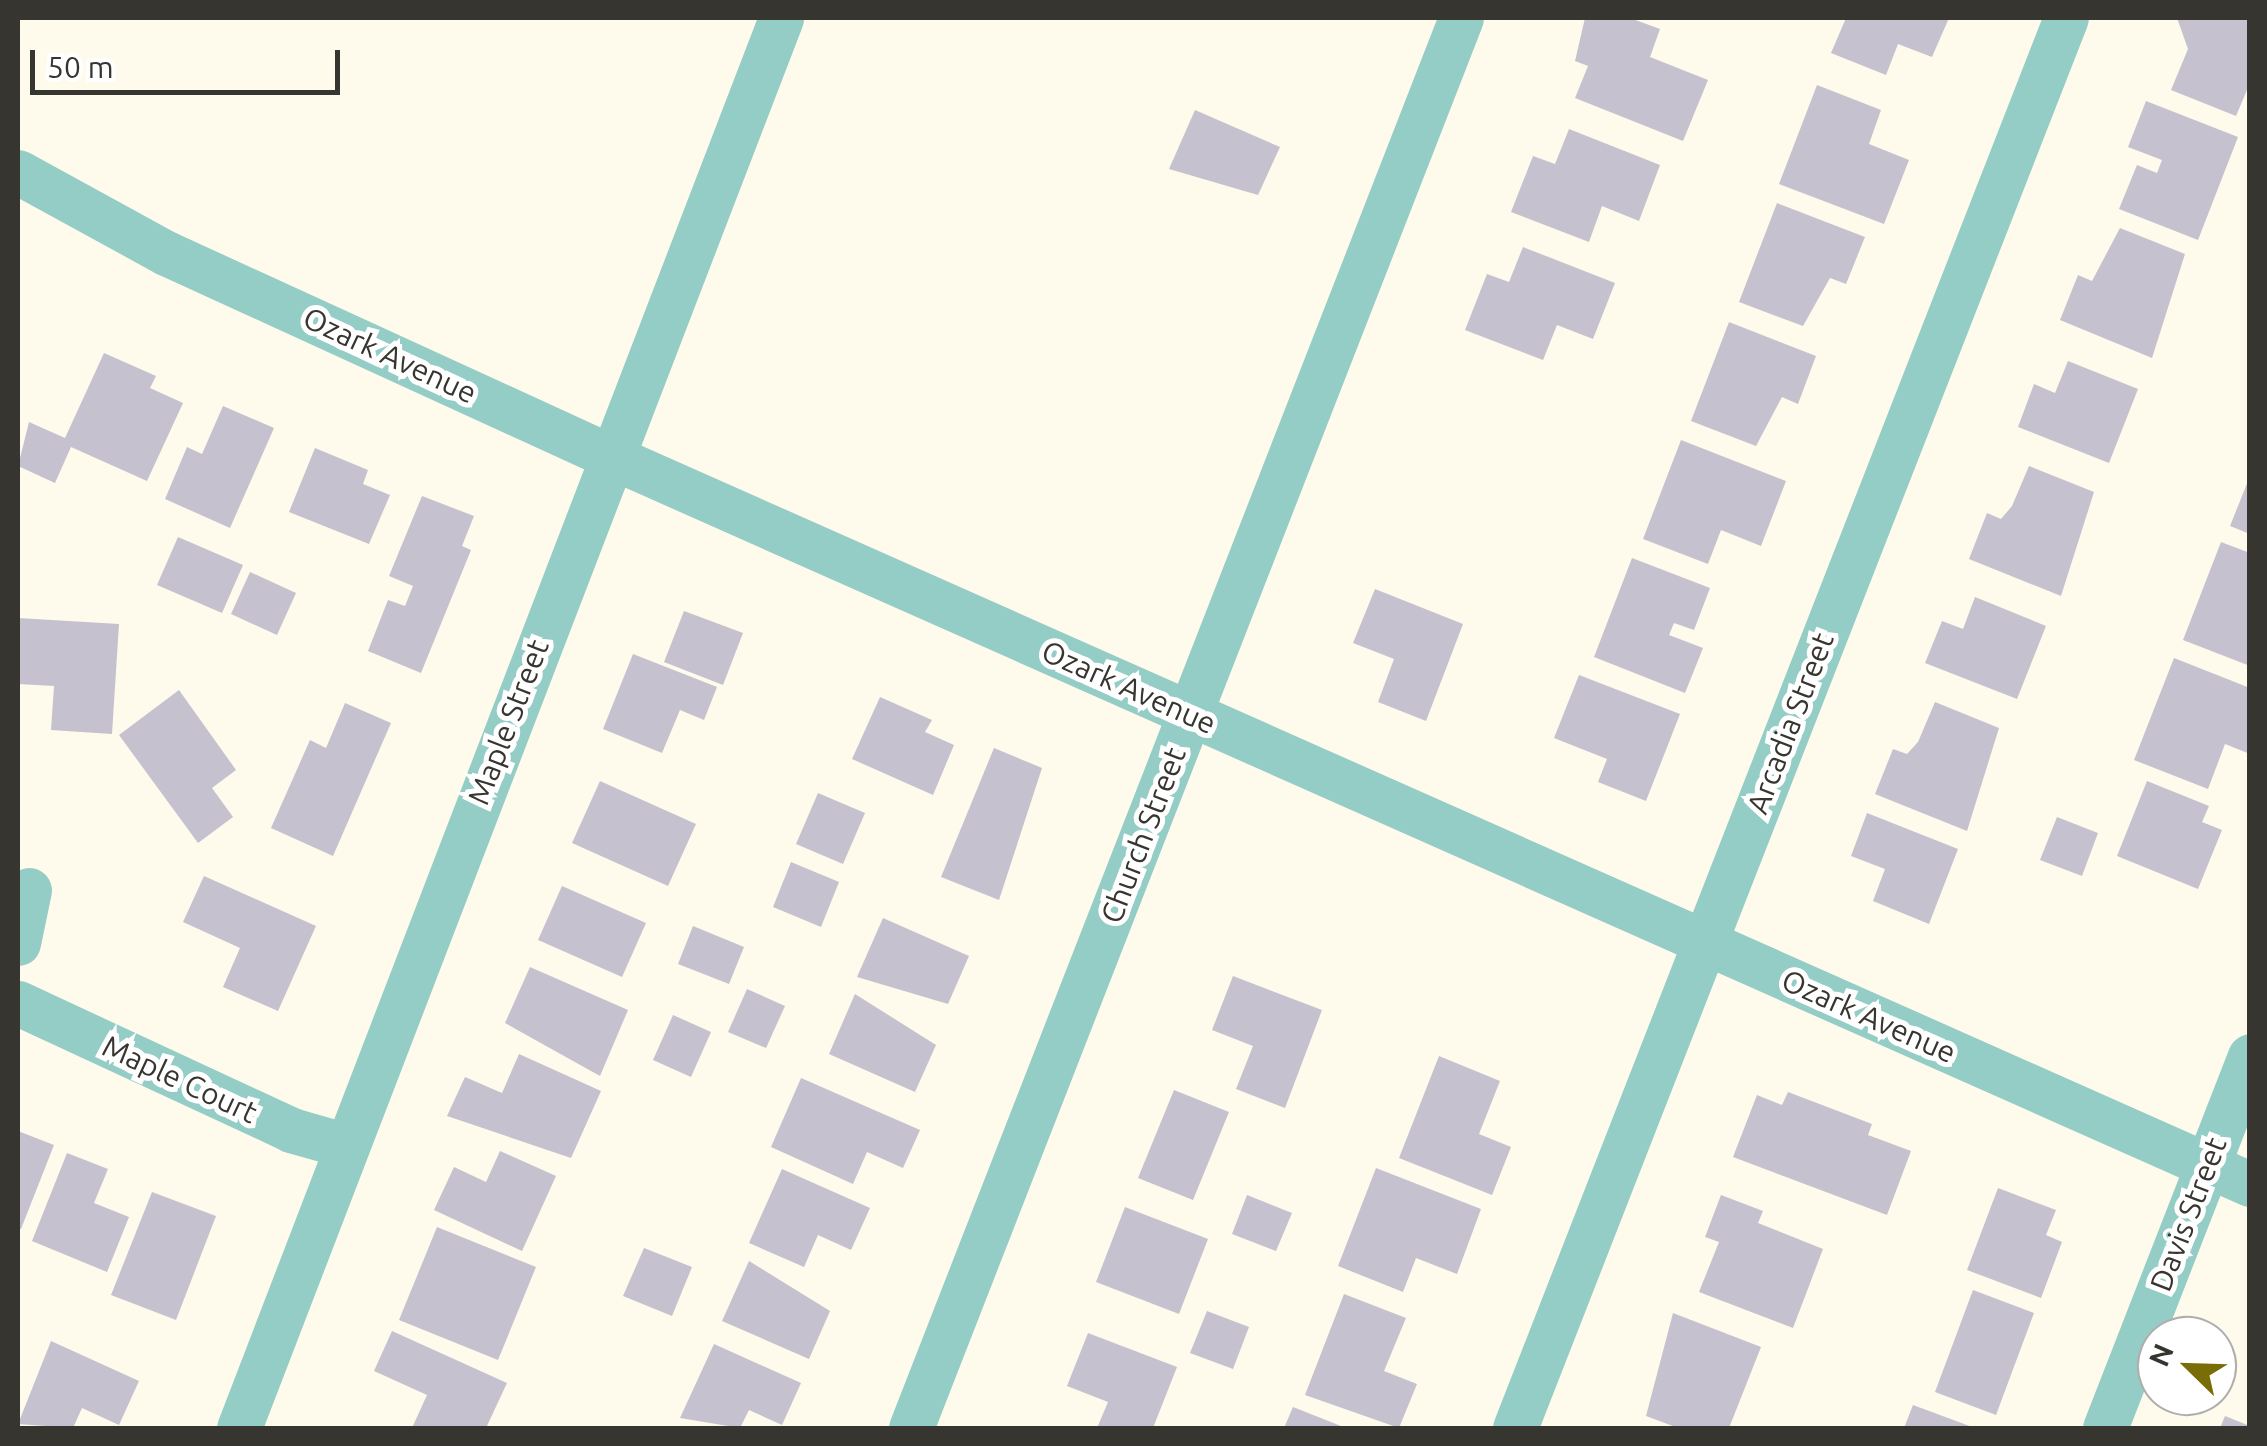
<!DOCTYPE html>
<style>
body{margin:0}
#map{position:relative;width:2267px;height:1446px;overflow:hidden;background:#fefaec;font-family:Ubuntu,sans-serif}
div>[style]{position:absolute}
.building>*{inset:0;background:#c6c1cf}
.minor>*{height:45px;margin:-22.5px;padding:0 22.5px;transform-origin:22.5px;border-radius:22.5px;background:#94ccc6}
span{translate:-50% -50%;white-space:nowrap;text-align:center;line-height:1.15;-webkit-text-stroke:10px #fff;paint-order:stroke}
.street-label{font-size:30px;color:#373530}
.frame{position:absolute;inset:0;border:20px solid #373530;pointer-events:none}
.north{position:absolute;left:2137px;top:1316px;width:100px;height:100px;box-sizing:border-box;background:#fff;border:2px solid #afaeac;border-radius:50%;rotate:293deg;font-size:28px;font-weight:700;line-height:40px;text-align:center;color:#373530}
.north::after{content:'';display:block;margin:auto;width:35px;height:45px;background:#796d08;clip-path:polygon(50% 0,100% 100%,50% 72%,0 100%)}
.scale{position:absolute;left:30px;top:50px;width:310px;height:45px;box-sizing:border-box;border:5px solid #373530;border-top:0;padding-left:12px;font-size:30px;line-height:35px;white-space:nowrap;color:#373530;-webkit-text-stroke:8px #fff;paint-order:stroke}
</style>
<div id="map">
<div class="building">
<i style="clip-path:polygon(1585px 18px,1630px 18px,1660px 29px,1650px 57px,1708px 80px,1683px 141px,1575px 98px,1588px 66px,1575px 61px)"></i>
<i style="clip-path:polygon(1846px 18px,1949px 18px,1932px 57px,1898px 44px,1886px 75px,1831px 53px)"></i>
<i style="clip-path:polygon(2177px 18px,2250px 18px,2250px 83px,2236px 116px,2171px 90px,2188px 49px)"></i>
<i style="clip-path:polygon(1817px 85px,1881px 110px,1869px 144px,1909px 160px,1884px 224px,1779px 184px)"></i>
<i style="clip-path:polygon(2146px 101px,2238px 137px,2198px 240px,2119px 209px,2137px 165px,2157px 173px,2162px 160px,2128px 147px)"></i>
<i style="clip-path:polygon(1195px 110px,1280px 147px,1258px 195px,1169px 169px)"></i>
<i style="clip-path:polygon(1569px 129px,1660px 165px,1639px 221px,1602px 206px,1589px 242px,1511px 212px,1533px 156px,1555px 164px)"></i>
<i style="clip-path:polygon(1777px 203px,1865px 237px,1846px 284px,1830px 278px,1803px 326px,1739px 302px)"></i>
<i style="clip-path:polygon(2120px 228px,2185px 254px,2152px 358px,2060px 320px,2078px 275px,2092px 281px)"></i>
<i style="clip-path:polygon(1523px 247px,1615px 283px,1593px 339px,1557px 325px,1543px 360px,1465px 330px,1487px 274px,1509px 282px)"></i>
<i style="clip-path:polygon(1729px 322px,1816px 356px,1798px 404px,1782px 397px,1756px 446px,1691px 421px)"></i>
<i style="clip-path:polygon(104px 353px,156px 376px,150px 388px,183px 403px,147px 481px,71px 447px,55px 483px,18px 466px,29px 422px,65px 438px)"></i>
<i style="clip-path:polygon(2068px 361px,2138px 389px,2109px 463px,2018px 427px,2034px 384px,2055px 393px)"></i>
<i style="clip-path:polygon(223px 406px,274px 428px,230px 528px,165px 499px,187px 447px,202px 454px)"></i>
<i style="clip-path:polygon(1681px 440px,1786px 481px,1761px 546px,1721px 530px,1708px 564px,1643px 539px)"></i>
<i style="clip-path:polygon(315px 448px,368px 470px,363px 484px,390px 495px,369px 544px,289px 512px)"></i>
<i style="clip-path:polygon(2029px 466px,2094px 492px,2061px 596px,1969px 559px,1987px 513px,2001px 519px,2012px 506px)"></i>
<i style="clip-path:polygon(2250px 476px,2250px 534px,2230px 526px)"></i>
<i style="clip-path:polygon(422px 496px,474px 516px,462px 546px,471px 550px,421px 673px,368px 651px,388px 600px,405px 606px,413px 586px,389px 576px)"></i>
<i style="clip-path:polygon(178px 537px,243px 565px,222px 613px,157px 585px)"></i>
<i style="clip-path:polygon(2221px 542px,2250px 553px,2250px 666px,2183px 640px)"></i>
<i style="clip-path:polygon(1632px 558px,1710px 588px,1694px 630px,1674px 623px,1669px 635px,1703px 648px,1685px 693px,1594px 657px)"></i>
<i style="clip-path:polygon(250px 572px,296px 593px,277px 635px,231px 614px)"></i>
<i style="clip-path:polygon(1375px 589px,1463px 624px,1426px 721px,1378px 702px,1394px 659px,1353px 643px)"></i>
<i style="clip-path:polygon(1975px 597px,2046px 626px,2017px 699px,1925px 663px,1942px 621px,1963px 629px)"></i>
<i style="clip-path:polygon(684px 611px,743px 633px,723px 685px,664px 662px)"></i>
<i style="clip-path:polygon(18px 618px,119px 624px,112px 734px,51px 730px,54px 686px,18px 684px)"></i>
<i style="clip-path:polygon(633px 654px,717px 687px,704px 720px,680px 710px,662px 753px,603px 729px)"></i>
<i style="clip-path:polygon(2174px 658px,2250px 688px,2250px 754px,2225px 744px,2208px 789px,2134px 760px)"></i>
<i style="clip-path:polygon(1579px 675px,1680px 714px,1646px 801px,1598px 782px,1607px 759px,1554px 738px)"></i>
<i style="clip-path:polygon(179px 690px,236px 770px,212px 788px,233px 817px,198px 843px,119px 735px)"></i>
<i style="clip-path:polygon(880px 697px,932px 720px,925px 732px,954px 745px,933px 795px,852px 759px)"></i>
<i style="clip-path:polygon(1935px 702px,1999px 728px,1967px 831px,1875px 794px,1893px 749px,1907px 754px,1918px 742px)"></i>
<i style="clip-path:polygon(345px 703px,391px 723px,333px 856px,271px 828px,310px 740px,326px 748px)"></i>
<i style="clip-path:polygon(994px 748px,1042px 768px,999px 900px,941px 877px)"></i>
<i style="clip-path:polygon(600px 781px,696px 824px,668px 886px,572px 843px)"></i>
<i style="clip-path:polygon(2147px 781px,2209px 806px,2202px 822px,2222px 830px,2198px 889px,2117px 856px)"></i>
<i style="clip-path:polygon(818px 793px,865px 813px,843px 864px,796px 844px)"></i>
<i style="clip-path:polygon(1867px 813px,1958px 849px,1929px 924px,1873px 901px,1885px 869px,1851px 856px)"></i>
<i style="clip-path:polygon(2057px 817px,2098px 833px,2082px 876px,2040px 860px)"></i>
<i style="clip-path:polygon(791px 862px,839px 882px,821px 927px,773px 907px)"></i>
<i style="clip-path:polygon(204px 876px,316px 926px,278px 1011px,223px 987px,240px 948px,183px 922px)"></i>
<i style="clip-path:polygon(562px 886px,646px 923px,622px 977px,538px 940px)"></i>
<i style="clip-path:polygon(883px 918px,969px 956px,948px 1004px,857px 977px)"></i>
<i style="clip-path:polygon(693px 926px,744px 947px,729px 984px,678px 964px)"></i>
<i style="clip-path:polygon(530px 967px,628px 1010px,600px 1076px,505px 1023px)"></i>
<i style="clip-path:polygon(1233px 976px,1322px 1010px,1285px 1108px,1236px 1089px,1253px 1046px,1212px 1030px)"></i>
<i style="clip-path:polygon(747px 989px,785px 1006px,766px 1048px,728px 1032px)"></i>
<i style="clip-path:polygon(855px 994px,936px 1045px,915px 1092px,829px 1054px)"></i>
<i style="clip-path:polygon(673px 1015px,711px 1032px,691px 1077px,653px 1060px)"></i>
<i style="clip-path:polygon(519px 1054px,601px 1091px,571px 1158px,447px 1116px,465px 1077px,502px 1093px)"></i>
<i style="clip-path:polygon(1439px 1056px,1500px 1081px,1479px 1134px,1511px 1147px,1492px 1195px,1399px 1158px)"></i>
<i style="clip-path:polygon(801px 1078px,920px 1130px,903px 1168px,867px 1152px,853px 1184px,771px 1147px)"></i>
<i style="clip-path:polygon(1174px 1090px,1229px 1112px,1193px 1200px,1138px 1178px)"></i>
<i style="clip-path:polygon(1788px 1092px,1872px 1124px,1868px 1135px,1911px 1151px,1887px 1215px,1733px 1157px,1757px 1095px,1782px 1105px)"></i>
<i style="clip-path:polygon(18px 1131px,54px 1145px,21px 1229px,18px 1228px)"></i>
<i style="clip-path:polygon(500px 1151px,556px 1176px,522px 1251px,434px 1210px,454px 1167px,486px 1182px)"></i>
<i style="clip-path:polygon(67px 1153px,108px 1169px,94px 1203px,129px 1217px,107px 1272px,32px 1241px)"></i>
<i style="clip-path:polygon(1376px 1168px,1481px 1209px,1457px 1274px,1416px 1258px,1403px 1292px,1338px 1266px)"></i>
<i style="clip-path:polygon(782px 1169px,870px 1208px,851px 1250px,818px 1235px,804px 1267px,749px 1243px)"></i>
<i style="clip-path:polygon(1998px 1188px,2056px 1210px,2046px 1235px,2062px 1242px,2041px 1298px,1967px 1270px)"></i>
<i style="clip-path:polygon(152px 1192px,216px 1216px,176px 1320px,111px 1295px)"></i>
<i style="clip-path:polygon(1247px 1195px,1292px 1213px,1276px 1251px,1232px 1234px)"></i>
<i style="clip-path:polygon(1721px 1195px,1763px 1211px,1758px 1223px,1823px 1249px,1793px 1328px,1699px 1292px,1719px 1242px,1705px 1237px)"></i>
<i style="clip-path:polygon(1125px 1207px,1208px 1239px,1179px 1314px,1096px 1282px)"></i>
<i style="clip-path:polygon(437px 1227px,536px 1267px,498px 1360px,399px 1320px)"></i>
<i style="clip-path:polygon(644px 1248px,692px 1267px,672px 1316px,623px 1296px)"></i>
<i style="clip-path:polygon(749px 1261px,830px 1311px,809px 1359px,722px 1321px)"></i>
<i style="clip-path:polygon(1973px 1290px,2034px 1313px,1996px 1415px,1935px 1392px)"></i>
<i style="clip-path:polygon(1344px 1294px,1406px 1318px,1384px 1371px,1417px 1384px,1399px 1428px,1305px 1395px)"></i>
<i style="clip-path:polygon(1207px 1311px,1249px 1327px,1233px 1369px,1190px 1353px)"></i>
<i style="clip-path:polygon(1673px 1313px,1761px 1347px,1729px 1428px,1678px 1428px,1646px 1416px)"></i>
<i style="clip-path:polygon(392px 1331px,507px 1383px,486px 1428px,412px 1428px,427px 1395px,374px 1371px)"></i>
<i style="clip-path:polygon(1088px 1333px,1177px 1367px,1153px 1428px,1097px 1428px,1108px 1402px,1067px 1386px)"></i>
<i style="clip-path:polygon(51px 1341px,139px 1381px,119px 1425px,82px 1408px,73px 1428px,18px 1424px)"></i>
<i style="clip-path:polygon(714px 1344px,801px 1383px,782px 1425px,749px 1410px,740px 1428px,680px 1418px)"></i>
<i style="clip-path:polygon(1913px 1405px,1975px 1428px,1904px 1428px)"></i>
<i style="clip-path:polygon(1293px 1407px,1346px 1428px,1284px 1428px)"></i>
<i style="clip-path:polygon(2225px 1416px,2250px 1426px,2250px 1428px,2220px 1428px)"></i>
</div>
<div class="minor">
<i style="left:18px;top:172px;width:169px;rotate:28.7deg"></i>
<i style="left:166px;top:253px;width:488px;rotate:24.6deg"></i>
<i style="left:610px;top:456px;width:1794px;rotate:23.94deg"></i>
<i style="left:18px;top:943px;width:54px;rotate:-78.3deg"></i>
<i style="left:18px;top:1003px;width:301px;rotate:24.9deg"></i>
<i style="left:291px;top:1130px;width:58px;rotate:15.9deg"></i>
<i style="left:239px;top:1428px;width:1511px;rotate:-68.97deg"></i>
<i style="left:911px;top:1428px;width:1513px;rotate:-68.69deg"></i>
<i style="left:1515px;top:1428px;width:1514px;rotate:-68.66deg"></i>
<i style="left:2105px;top:1428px;width:399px;rotate:-68.7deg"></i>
</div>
<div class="street-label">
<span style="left:390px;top:355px;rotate:25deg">Ozark Avenue</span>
<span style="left:1129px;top:687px;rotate:24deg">Ozark Avenue</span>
<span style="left:508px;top:722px;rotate:-69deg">Maple Street</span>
<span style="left:1790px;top:723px;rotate:-69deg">Arcadia Street</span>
<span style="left:1143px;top:835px;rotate:-69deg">Church Street</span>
<span style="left:1869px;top:1016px;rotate:24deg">Ozark Avenue</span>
<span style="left:180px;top:1079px;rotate:25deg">Maple Court</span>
<span style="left:2188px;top:1214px;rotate:-69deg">Davis Street</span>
</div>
<div class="frame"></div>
<div class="north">N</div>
<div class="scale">50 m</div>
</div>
